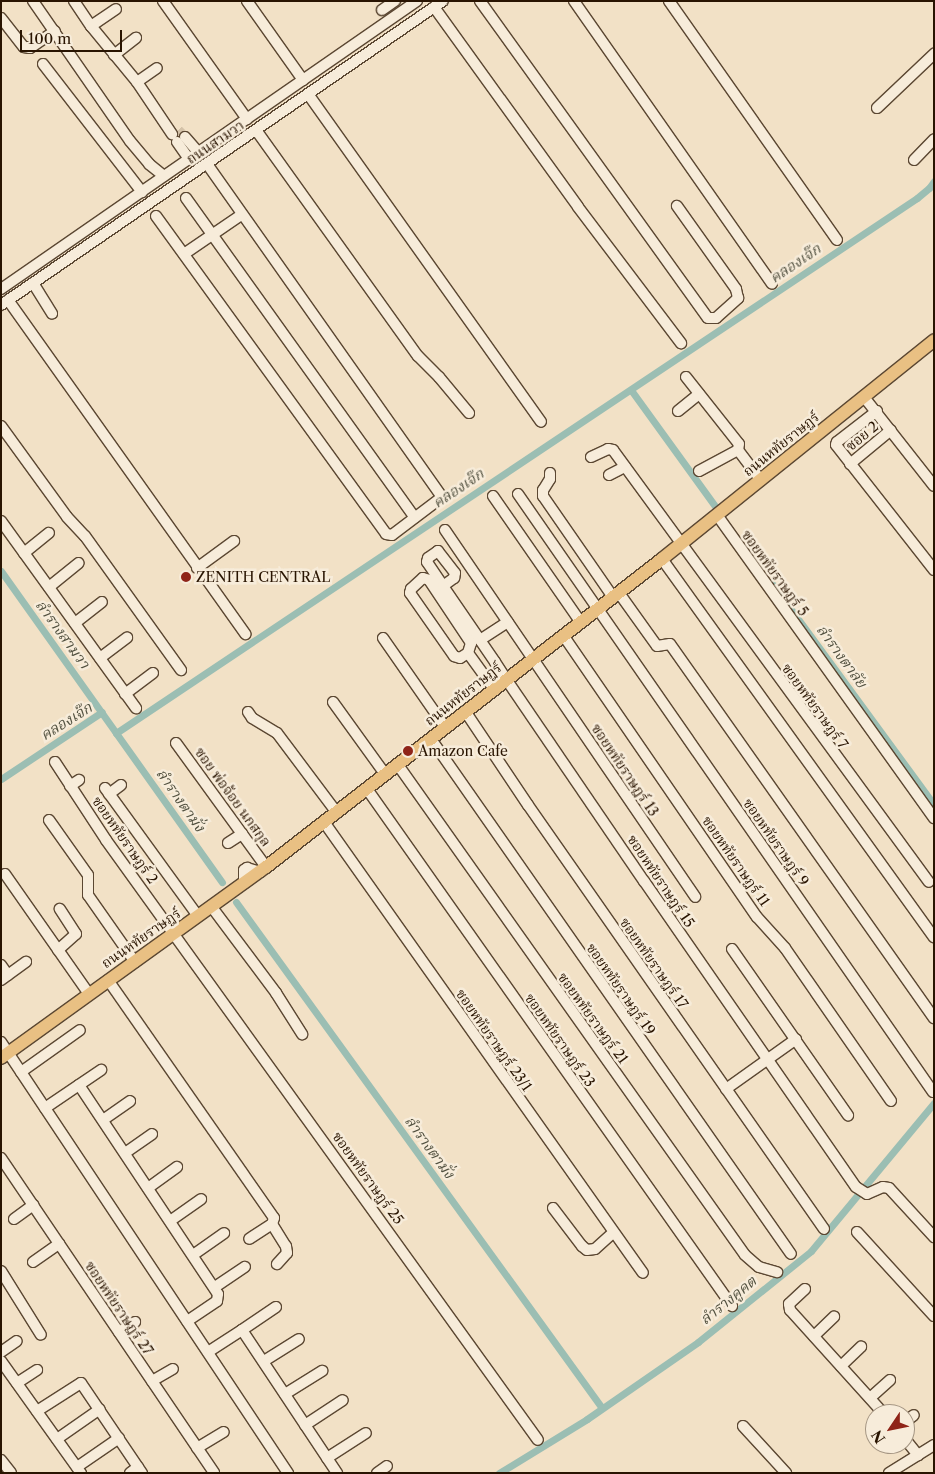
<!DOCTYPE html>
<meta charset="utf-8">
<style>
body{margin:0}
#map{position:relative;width:935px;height:1474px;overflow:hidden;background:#f2e1c6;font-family:"Libre Caslon Text","Noto Serif Thai",serif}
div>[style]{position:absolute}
.canal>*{height:7px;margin:-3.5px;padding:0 3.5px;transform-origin:3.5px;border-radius:3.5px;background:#9bbeb3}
.minor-tunnel>*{height:10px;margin-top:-5px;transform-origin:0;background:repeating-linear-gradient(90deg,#d4c2a8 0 10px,transparent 0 15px)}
.roads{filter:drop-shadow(1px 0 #5b4732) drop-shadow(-1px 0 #5b4732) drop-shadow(0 1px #5b4732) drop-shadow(0 -1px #5b4732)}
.minor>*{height:10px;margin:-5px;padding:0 5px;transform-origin:5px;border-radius:5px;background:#f7ecda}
.major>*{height:12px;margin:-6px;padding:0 6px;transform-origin:6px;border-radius:6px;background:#e9c083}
.dots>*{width:14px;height:14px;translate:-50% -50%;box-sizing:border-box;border:2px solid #f7ecda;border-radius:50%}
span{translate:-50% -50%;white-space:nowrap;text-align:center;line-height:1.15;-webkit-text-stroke:5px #f7ecda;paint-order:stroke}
.street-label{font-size:14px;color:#291401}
.poi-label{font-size:14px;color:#291401}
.left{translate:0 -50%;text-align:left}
.water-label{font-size:15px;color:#51503f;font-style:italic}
.frame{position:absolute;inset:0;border:2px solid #291401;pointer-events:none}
.north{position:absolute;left:865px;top:1404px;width:50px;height:50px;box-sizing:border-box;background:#f7ecda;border:1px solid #a59683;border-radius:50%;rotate:236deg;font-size:14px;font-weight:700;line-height:20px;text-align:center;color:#291401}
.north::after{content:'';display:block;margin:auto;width:18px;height:22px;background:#8f2418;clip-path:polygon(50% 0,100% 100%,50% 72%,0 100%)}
.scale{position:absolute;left:20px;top:30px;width:102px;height:22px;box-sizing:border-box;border:2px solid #291401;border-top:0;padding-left:6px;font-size:15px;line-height:18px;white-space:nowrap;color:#291401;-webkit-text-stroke:4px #f7ecda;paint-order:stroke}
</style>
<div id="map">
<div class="canal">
<i style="left:631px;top:390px;width:143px;rotate:54.1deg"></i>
<i style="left:1px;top:571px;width:199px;rotate:54.6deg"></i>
<i style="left:116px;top:733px;width:963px;rotate:-33.74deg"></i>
<i style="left:917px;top:198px;width:16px;rotate:-40deg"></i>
<i style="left:929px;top:188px;width:9px;rotate:-54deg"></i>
<i style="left:771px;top:582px;width:276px;rotate:53.8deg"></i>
<i style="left:116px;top:733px;width:183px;rotate:54.6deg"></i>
<i style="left:1px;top:779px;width:121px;rotate:-33.6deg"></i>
<i style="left:236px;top:902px;width:624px;rotate:54.12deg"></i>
<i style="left:499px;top:1473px;width:103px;rotate:-31.5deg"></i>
<i style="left:587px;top:1419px;width:135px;rotate:-34.7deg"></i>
<i style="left:698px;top:1342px;width:145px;rotate:-38.8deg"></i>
<i style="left:811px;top:1251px;width:192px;rotate:-50.3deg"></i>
</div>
<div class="minor-tunnel">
<i style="left:178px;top:130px;width:10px;rotate:45deg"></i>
</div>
<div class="roads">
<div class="minor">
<i style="left:33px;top:1px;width:170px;rotate:55.3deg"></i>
<i style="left:130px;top:141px;width:30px;rotate:50deg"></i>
<i style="left:149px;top:164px;width:19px;rotate:39deg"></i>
<i style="left:74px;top:1px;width:30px;rotate:56deg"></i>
<i style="left:91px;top:26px;width:72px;rotate:50.6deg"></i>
<i style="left:137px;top:82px;width:63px;rotate:56.1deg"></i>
<i style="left:163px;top:1px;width:145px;rotate:54.6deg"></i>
<i style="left:247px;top:1px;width:97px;rotate:54.7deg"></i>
<i style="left:480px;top:1px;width:390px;rotate:54.3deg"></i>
<i style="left:708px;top:318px;width:8px"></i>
<i style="left:716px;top:318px;width:30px;rotate:-42deg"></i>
<i style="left:738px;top:298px;width:9px;rotate:-103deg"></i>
<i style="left:736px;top:289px;width:102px;rotate:-125.4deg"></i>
<i style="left:574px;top:1px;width:345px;rotate:55deg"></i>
<i style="left:669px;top:1px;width:292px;rotate:54.9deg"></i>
<i style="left:434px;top:7px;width:246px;rotate:54.2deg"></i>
<i style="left:578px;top:207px;width:171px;rotate:52.9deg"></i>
<i style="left:382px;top:10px;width:16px;rotate:-35deg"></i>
<i style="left:1px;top:18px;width:37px;rotate:52deg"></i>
<i style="left:24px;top:47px;width:6px;rotate:9deg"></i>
<i style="left:30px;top:48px;width:30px;rotate:-34deg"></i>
<i style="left:91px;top:26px;width:30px;rotate:-34deg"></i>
<i style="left:114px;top:55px;width:28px;rotate:-38deg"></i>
<i style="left:43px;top:64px;width:162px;rotate:52.3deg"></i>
<i style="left:137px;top:82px;width:24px;rotate:-35deg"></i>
<i style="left:308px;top:94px;width:402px;rotate:54.6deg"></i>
<i style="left:877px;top:108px;width:79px;rotate:-43.5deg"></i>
<i style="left:256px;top:130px;width:278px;rotate:54.4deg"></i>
<i style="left:418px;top:356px;width:30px;rotate:45deg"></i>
<i style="left:439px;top:377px;width:47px;rotate:50.2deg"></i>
<i style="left:185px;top:137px;width:21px;rotate:49deg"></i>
<i style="left:177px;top:142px;width:21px;rotate:55deg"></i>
<i style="left:914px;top:160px;width:29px;rotate:-46deg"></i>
<i style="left:186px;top:198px;width:393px;rotate:54.4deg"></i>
<i style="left:156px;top:216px;width:392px;rotate:54.1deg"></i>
<i style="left:386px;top:534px;width:6px;rotate:9deg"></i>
<i style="left:392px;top:535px;width:63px;rotate:-37.2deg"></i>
<i style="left:442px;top:497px;width:408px;rotate:-125.2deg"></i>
<i style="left:184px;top:254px;width:69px;rotate:-34.4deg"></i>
<i style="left:33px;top:283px;width:36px;rotate:58deg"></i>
<i style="left:1px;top:289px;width:506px;rotate:-34.7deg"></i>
<i style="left:8px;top:300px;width:410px;rotate:54.6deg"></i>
<i style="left:1px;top:305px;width:536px;rotate:-34.52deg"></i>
<i style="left:686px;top:377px;width:85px;rotate:51.7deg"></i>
<i style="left:739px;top:444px;width:6px;rotate:99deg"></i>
<i style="left:738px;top:450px;width:38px;rotate:53deg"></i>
<i style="left:864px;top:397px;width:113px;rotate:51.8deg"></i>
<i style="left:678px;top:411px;width:27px;rotate:-39deg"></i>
<i style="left:877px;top:411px;width:51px;rotate:142.2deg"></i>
<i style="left:837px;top:442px;width:3px;rotate:108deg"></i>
<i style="left:836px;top:445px;width:159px;rotate:51.9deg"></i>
<i style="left:1px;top:426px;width:112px;rotate:54deg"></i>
<i style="left:67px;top:517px;width:26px;rotate:47deg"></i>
<i style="left:85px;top:536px;width:165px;rotate:54.4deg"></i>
<i style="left:591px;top:457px;width:19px;rotate:-25deg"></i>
<i style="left:608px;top:449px;width:5px;rotate:11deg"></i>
<i style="left:613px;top:450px;width:535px;rotate:53.82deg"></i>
<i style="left:850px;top:464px;width:53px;rotate:-39.7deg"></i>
<i style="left:699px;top:471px;width:44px;rotate:-28.3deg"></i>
<i style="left:550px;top:473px;width:6px;rotate:90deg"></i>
<i style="left:550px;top:479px;width:13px;rotate:122deg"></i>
<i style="left:543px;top:490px;width:6px;rotate:90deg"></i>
<i style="left:543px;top:496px;width:123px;rotate:55.3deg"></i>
<i style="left:609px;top:475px;width:18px;rotate:-27deg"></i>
<i style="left:518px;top:494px;width:728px;rotate:55.24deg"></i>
<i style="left:493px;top:496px;width:152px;rotate:55.2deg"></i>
<i style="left:717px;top:515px;width:373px;rotate:54.4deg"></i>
<i style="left:1px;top:521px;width:231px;rotate:54.2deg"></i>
<i style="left:445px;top:530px;width:444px;rotate:55.7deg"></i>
<i style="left:24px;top:553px;width:32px;rotate:-39deg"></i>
<i style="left:662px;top:559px;width:466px;rotate:54.3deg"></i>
<i style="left:197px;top:568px;width:46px;rotate:-36.1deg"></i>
<i style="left:423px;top:578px;width:6px;rotate:18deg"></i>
<i style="left:429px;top:580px;width:76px;rotate:56.3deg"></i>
<i style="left:471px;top:643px;width:10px;rotate:107deg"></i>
<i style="left:468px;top:653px;width:9px;rotate:148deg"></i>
<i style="left:460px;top:658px;width:6px;rotate:-162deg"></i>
<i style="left:454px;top:656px;width:77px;rotate:-124.9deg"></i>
<i style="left:410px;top:593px;width:4px;rotate:-76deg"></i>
<i style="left:411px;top:589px;width:16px;rotate:-43deg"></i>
<i style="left:443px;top:586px;width:14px;rotate:-36deg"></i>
<i style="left:454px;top:578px;width:5px;rotate:-79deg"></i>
<i style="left:455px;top:573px;width:28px;rotate:-128deg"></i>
<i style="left:438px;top:551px;width:12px;rotate:145deg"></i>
<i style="left:428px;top:558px;width:4px;rotate:104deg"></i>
<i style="left:427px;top:562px;width:29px;rotate:56deg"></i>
<i style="left:443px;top:586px;width:92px;rotate:55.6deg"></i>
<i style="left:495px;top:662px;width:20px;rotate:57deg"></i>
<i style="left:506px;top:679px;width:245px;rotate:55.7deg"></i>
<i style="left:644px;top:881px;width:372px;rotate:55.3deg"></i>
<i style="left:856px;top:1187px;width:13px;rotate:32deg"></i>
<i style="left:867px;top:1194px;width:17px;rotate:-24deg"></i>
<i style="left:883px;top:1187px;width:6px;rotate:9deg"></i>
<i style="left:889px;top:1188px;width:67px;rotate:47.4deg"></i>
<i style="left:49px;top:587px;width:38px;rotate:-39deg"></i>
<i style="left:619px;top:593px;width:65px;rotate:54.4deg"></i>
<i style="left:657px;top:646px;width:13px;rotate:-9deg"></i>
<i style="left:670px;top:644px;width:458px;rotate:54.8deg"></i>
<i style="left:75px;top:623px;width:34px;rotate:-38deg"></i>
<i style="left:563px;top:635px;width:342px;rotate:55.5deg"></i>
<i style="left:757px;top:917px;width:42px;rotate:47.9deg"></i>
<i style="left:785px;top:948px;width:186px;rotate:55.3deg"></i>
<i style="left:383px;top:638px;width:108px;rotate:55.1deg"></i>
<i style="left:480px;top:640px;width:33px;rotate:-33deg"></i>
<i style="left:468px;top:653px;width:44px;rotate:54.2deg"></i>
<i style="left:100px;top:658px;width:34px;rotate:-37deg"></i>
<i style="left:125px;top:694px;width:35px;rotate:-37deg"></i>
<i style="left:333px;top:702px;width:89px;rotate:54.2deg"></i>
<i style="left:465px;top:711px;width:113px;rotate:56.2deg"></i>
<i style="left:528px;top:805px;width:517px;rotate:55.08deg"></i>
<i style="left:248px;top:712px;width:7px;rotate:56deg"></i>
<i style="left:252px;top:718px;width:29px;rotate:31deg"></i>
<i style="left:277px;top:733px;width:100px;rotate:53.1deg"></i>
<i style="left:431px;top:739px;width:628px;rotate:55.05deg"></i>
<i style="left:176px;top:743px;width:153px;rotate:54deg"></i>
<i style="left:55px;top:762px;width:93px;rotate:56.8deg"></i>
<i style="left:106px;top:840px;width:739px;rotate:54.25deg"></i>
<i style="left:398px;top:765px;width:600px;rotate:54.7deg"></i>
<i style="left:745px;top:1255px;width:18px;rotate:41deg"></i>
<i style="left:759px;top:1267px;width:19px;rotate:16deg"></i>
<i style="left:70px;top:786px;width:11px;rotate:-34deg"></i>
<i style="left:105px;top:788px;width:158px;rotate:54deg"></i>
<i style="left:367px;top:789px;width:633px;rotate:54.78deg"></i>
<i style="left:109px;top:794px;width:15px;rotate:-37deg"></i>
<i style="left:49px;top:820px;width:67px;rotate:54.7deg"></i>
<i style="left:88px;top:875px;width:20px;rotate:90deg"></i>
<i style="left:88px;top:895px;width:82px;rotate:55deg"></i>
<i style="left:324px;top:822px;width:552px;rotate:54.73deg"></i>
<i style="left:228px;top:843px;width:17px;rotate:-33deg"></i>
<i style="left:5px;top:874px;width:146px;rotate:55deg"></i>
<i style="left:244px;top:883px;width:13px;rotate:-90deg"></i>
<i style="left:244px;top:870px;width:4px;rotate:-34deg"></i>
<i style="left:247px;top:868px;width:14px;rotate:17deg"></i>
<i style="left:211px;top:906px;width:109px;rotate:53.2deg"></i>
<i style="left:276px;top:993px;width:49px;rotate:57.6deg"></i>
<i style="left:732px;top:949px;width:203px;rotate:55.1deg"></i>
<i style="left:58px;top:950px;width:24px;rotate:-42deg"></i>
<i style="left:76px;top:934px;width:30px;rotate:-123deg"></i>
<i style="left:1px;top:965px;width:12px;rotate:55deg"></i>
<i style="left:1px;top:980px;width:31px;rotate:-36deg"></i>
<i style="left:108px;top:980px;width:290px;rotate:55.1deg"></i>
<i style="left:274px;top:1218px;width:6px;rotate:108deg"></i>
<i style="left:272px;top:1224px;width:27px;rotate:147deg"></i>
<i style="left:1px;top:1042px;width:518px;rotate:56.34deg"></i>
<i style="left:21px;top:1072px;width:72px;rotate:-35.4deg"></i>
<i style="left:79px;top:1085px;width:251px;rotate:56.4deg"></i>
<i style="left:218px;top:1294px;width:7px;rotate:98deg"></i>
<i style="left:217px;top:1301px;width:36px;rotate:146deg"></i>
<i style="left:726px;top:1089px;width:86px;rotate:-35.5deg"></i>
<i style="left:45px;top:1108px;width:68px;rotate:-34.2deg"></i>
<i style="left:103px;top:1120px;width:33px;rotate:-35deg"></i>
<i style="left:125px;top:1153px;width:33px;rotate:-35deg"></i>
<i style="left:1px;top:1158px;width:380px;rotate:55.9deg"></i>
<i style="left:148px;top:1188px;width:36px;rotate:-36deg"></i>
<i style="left:553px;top:1208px;width:48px;rotate:52.7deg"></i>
<i style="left:582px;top:1246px;width:6px;rotate:39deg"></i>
<i style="left:587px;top:1250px;width:8px;rotate:-7deg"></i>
<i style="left:595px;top:1249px;width:25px;rotate:-42deg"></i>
<i style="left:14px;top:1219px;width:24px;rotate:-36deg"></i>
<i style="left:170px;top:1221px;width:38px;rotate:-35deg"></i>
<i style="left:272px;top:1224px;width:26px;rotate:58deg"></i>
<i style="left:286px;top:1246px;width:7px;rotate:82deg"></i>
<i style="left:287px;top:1253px;width:15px;rotate:132deg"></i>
<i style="left:857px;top:1232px;width:114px;rotate:47.5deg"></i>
<i style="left:193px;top:1255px;width:38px;rotate:-35deg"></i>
<i style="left:33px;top:1262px;width:32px;rotate:-35deg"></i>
<i style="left:1px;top:1271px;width:75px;rotate:58deg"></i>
<i style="left:215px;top:1287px;width:36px;rotate:-34deg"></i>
<i style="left:805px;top:1289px;width:22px;rotate:137deg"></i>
<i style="left:789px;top:1304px;width:6px;rotate:81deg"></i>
<i style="left:790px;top:1310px;width:140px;rotate:47.9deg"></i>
<i style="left:242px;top:1330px;width:41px;rotate:-34.1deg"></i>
<i style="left:119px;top:1332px;width:19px;rotate:-32deg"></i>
<i style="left:814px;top:1336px;width:28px;rotate:-44deg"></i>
<i style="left:1px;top:1352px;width:19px;rotate:-35deg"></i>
<i style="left:208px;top:1352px;width:40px;rotate:-32.9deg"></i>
<i style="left:242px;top:1330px;width:172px;rotate:56.4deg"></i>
<i style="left:1px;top:1361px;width:138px;rotate:54.5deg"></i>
<i style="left:264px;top:1361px;width:41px;rotate:-32.2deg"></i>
<i style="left:841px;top:1366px;width:28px;rotate:-44deg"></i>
<i style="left:152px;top:1381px;width:24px;rotate:-30deg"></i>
<i style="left:17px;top:1383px;width:24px;rotate:-33deg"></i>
<i style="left:285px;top:1394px;width:44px;rotate:-31.9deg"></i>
<i style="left:870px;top:1398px;width:27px;rotate:-42deg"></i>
<i style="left:37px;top:1411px;width:52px;rotate:-32.5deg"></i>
<i style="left:81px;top:1383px;width:109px;rotate:55.9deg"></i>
<i style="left:905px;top:1422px;width:11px;rotate:-38deg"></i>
<i style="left:305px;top:1425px;width:45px;rotate:-33.3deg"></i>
<i style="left:743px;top:1426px;width:64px;rotate:47.5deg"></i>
<i style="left:57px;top:1439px;width:52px;rotate:-34.9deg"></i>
<i style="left:905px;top:1439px;width:21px;rotate:51deg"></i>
<i style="left:197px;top:1448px;width:31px;rotate:-31deg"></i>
<i style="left:327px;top:1458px;width:46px;rotate:-32.7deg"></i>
<i style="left:1px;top:1460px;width:16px;rotate:52deg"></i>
<i style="left:77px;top:1467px;width:51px;rotate:-34.6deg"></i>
<i style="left:130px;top:1473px;width:10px;rotate:-37deg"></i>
<i style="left:377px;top:1473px;width:12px;rotate:-35deg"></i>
<i style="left:889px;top:1473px;width:53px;rotate:-31.9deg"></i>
</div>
<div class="major">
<i style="left:1px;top:1058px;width:327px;rotate:-35.8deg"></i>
<i style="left:266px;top:867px;width:502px;rotate:-37.87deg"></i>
<i style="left:662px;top:559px;width:349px;rotate:-38.8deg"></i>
</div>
</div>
<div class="dots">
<i style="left:186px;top:577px;background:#8f2418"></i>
<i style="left:408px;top:751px;background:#8f2418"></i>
</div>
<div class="street-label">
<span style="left:215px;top:142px;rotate:-34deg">ถนนสามวา</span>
<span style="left:862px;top:436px;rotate:-39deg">ซอย 2</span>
<span style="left:781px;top:444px;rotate:-39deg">ถนนหทัยราษฎร์</span>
<span style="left:775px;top:573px;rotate:54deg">ซอยหทัยราษฎร์ 5</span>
<span style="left:463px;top:694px;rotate:-38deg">ถนนหทัยราษฎร์</span>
<span style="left:815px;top:706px;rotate:54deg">ซอยหทัยราษฎร์ 7</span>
<span style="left:625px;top:770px;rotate:56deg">ซอยหทัยราษฎร์ 13</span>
<span style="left:233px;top:797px;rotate:54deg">ซอย พ่อจ้อย นกสกุล</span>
<span style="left:125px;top:840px;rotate:55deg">ซอยหทัยราษฎร์ 2</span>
<span style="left:776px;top:842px;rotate:55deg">ซอยหทัยราษฎร์ 9</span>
<span style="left:736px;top:861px;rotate:55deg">ซอยหทัยราษฎร์ 11</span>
<span style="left:661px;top:881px;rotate:56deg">ซอยหทัยราษฎร์ 15</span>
<span style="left:141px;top:938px;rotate:-35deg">ถนนหทัยราษฎร์</span>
<span style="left:654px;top:963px;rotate:55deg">ซอยหทัยราษฎร์ 17</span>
<span style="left:621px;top:989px;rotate:55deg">ซอยหทัยราษฎร์ 19</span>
<span style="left:593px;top:1018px;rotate:54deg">ซอยหทัยราษฎร์ 21</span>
<span style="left:494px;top:1040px;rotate:55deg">ซอยหทัยราษฎร์ 23/1</span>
<span style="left:560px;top:1040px;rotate:55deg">ซอยหทัยราษฎร์ 23</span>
<span style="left:368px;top:1178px;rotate:54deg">ซอยหทัยราษฎร์ 25</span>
<span style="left:119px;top:1308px;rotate:56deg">ซอยหทัยราษฎร์ 27</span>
</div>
<div class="poi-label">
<span class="left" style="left:196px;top:577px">ZENITH CENTRAL</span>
<span class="left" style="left:418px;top:751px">Amazon Cafe</span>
</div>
<div class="water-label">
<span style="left:795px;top:263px;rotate:-34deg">คลองเจ๊ก</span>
<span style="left:458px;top:488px;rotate:-34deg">คลองเจ๊ก</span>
<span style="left:63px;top:634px;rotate:54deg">ลำรางสามวา</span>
<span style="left:842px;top:656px;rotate:54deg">ลำรางตาลัย</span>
<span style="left:66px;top:721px;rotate:-32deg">คลองเจ๊ก</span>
<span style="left:181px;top:800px;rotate:55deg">ลำรางตามั่ง</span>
<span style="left:430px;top:1147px;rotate:54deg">ลำรางตามั่ง</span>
<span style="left:728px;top:1300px;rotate:-39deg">ลำรางคูคต</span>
</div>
<div class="frame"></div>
<div class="north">N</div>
<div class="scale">100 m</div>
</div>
